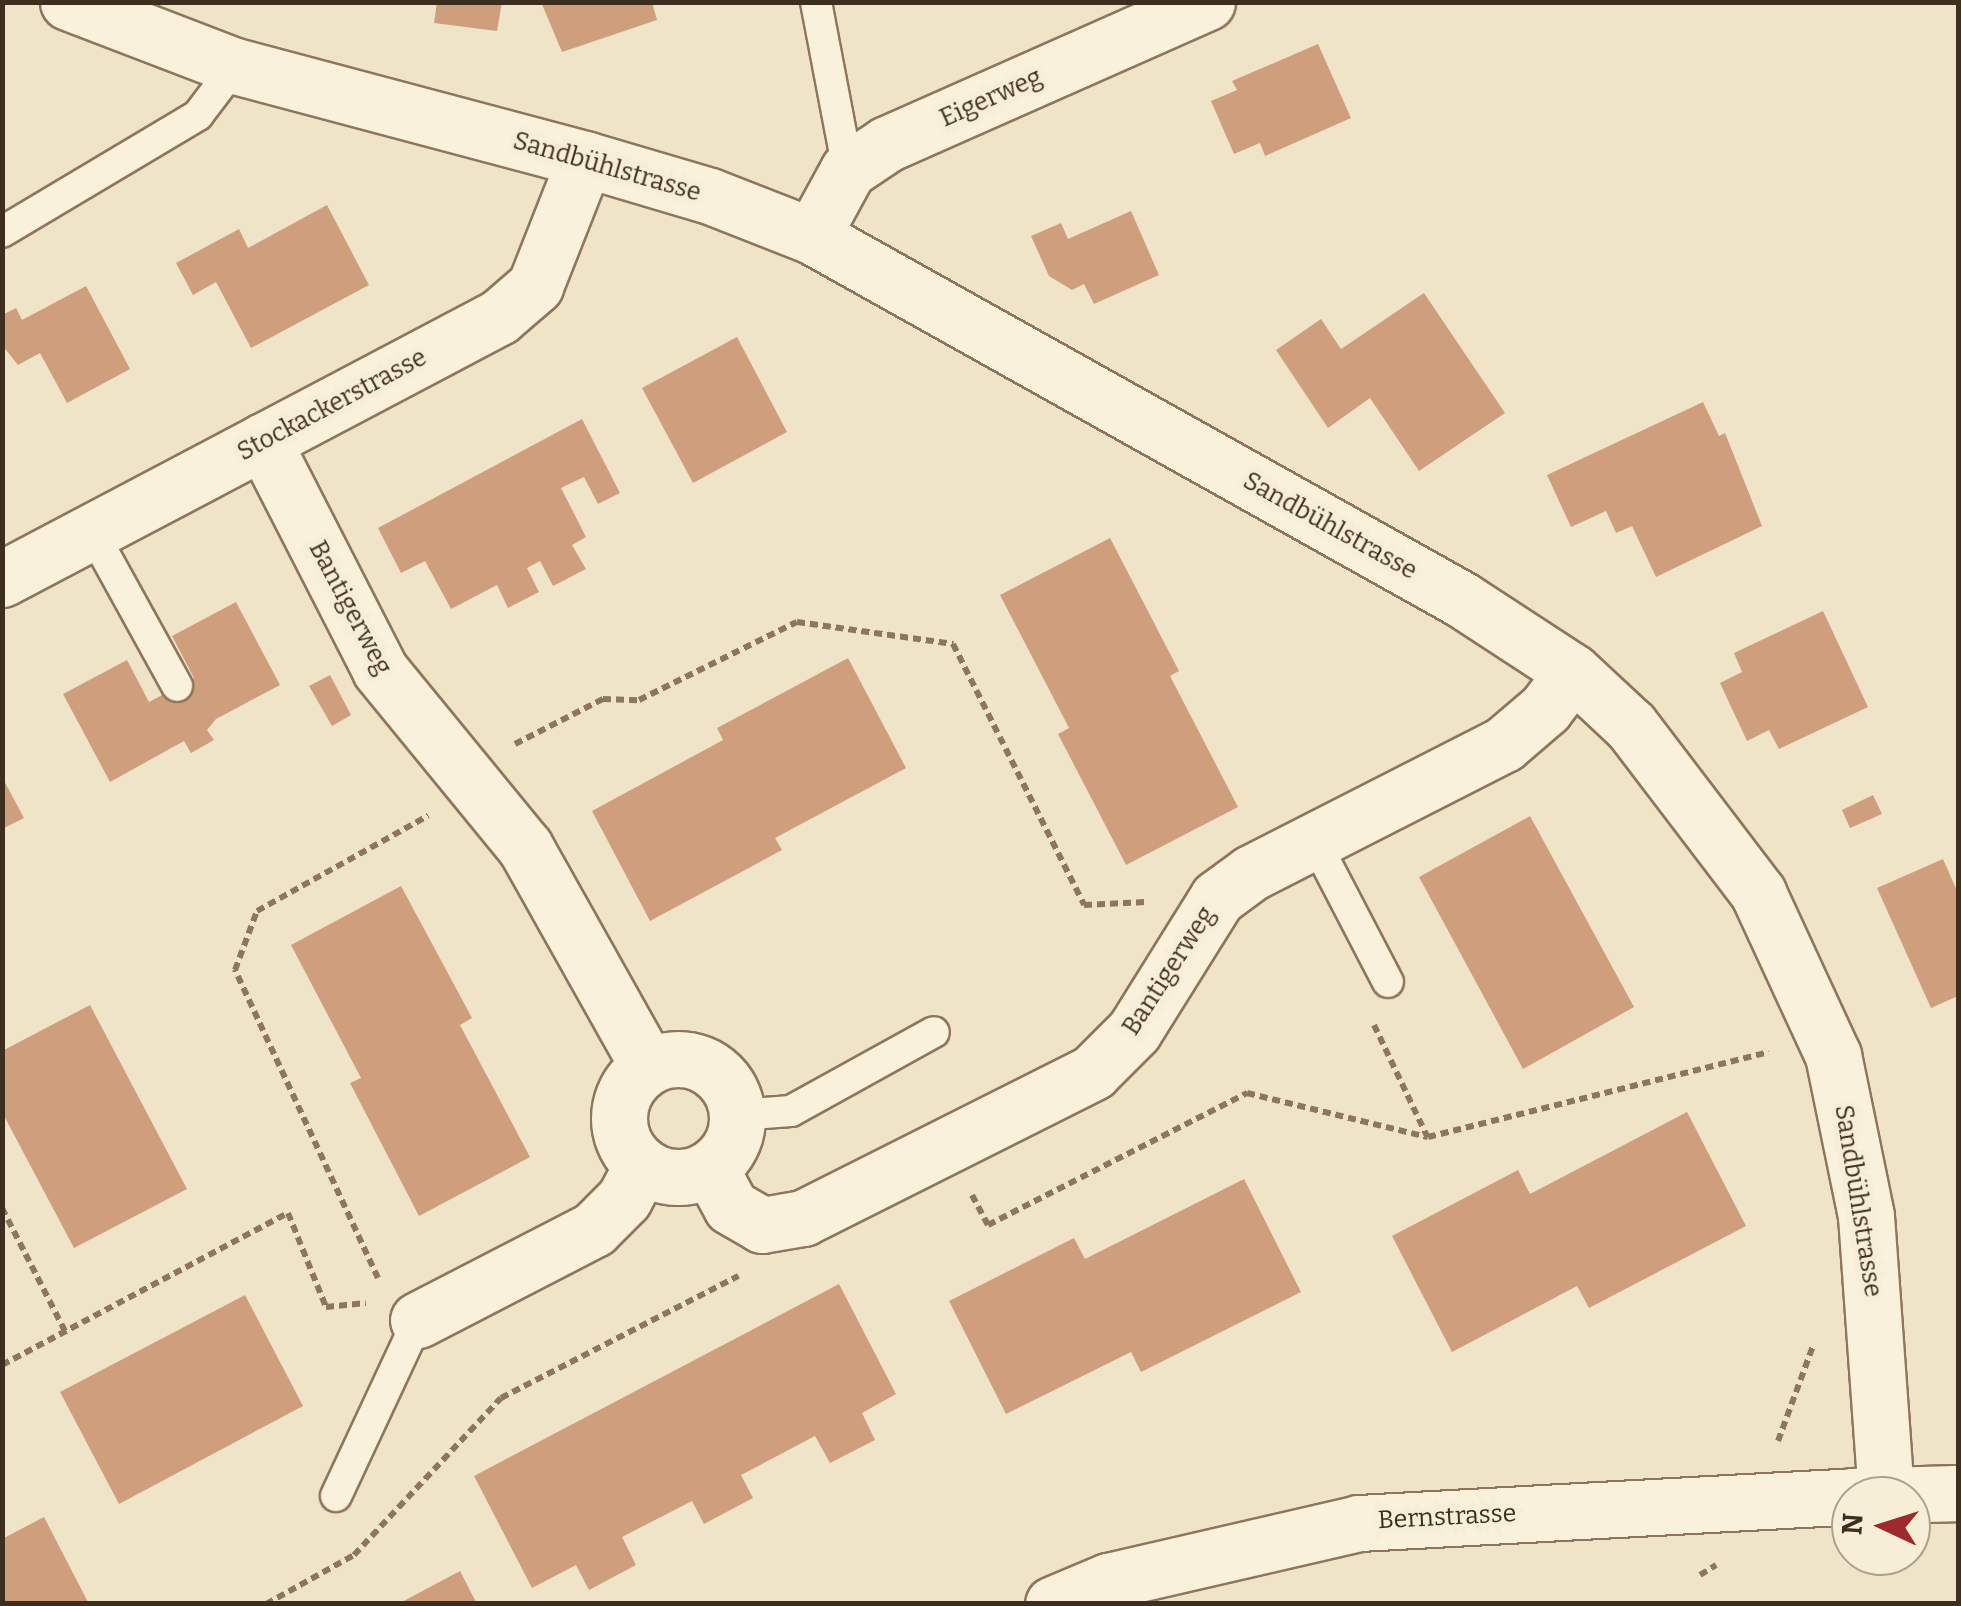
<!DOCTYPE html>
<meta charset="utf-8">
<style>
body{margin:0}
#map{position:relative;width:1961px;height:1606px;overflow:hidden;background:#f0e4c8;font-family:Bitter,serif}
div>[style]{position:absolute}
.building>*{inset:0;background:#cf9f7d}
.path>*{height:6px;margin-top:-3px;transform-origin:0;background:repeating-linear-gradient(90deg,#8d765c 0 8px,transparent 0 13px)}
.roads{filter:drop-shadow(2px 0 #8d765c) drop-shadow(-2px 0 #8d765c) drop-shadow(0 2px #8d765c) drop-shadow(0 -2px #8d765c)}
.service>*{height:30px;margin:-15px;padding:0 15px;transform-origin:15px;border-radius:15px;background:#faf1dc}
.minor>*{height:55px;margin:-27.5px;padding:0 27.5px;transform-origin:27.5px;border-radius:27.5px;background:#faf1dc}
.minor>.ring{margin:-27.5px;padding:0;box-sizing:content-box;background:none;border:55px solid #faf1dc;border-radius:50%}
.tertiary>*{height:55px;margin:-27.5px;padding:0 27.5px;transform-origin:27.5px;border-radius:27.5px;background:#faf1dc}
span{translate:-50% -50%;white-space:nowrap;text-align:center;line-height:1.15;-webkit-text-stroke:10px #f7eed8;paint-order:stroke}
.street-label{font-size:25px;color:#3d2e20}
.frame{position:absolute;inset:0;border:5px solid #3d2e20;pointer-events:none}
.north{position:absolute;left:1831px;top:1476px;width:100px;height:100px;box-sizing:border-box;background:#f7eed8;border:2px solid #ada18e;border-radius:50%;rotate:274deg;font-size:28px;font-weight:700;line-height:40px;text-align:center;color:#3d2e20}
.north::after{content:'';display:block;margin:auto;width:35px;height:45px;background:#9e2a2b;clip-path:polygon(50% 0,100% 100%,50% 72%,0 100%)}
</style>
<div id="map">
<div class="building">
<i style="clip-path:polygon(437px 2px,502px 2px,497px 31px,434px 23px)"></i>
<i style="clip-path:polygon(541px 2px,652px 2px,657px 20px,562px 52px)"></i>
<i style="clip-path:polygon(1318px 44px,1351px 118px,1265px 156px,1260px 143px,1234px 154px,1211px 101px,1237px 90px,1232px 81px)"></i>
<i style="clip-path:polygon(327px 205px,369px 285px,251px 348px,216px 282px,193px 295px,176px 263px,239px 229px,248px 248px)"></i>
<i style="clip-path:polygon(1131px 211px,1159px 275px,1094px 304px,1084px 284px,1072px 290px,1049px 276px,1031px 236px,1061px 223px,1068px 239px)"></i>
<i style="clip-path:polygon(86px 286px,130px 369px,67px 403px,40px 353px,18px 365px,2px 345px,2px 315px,16px 308px,22px 320px)"></i>
<i style="clip-path:polygon(1424px 293px,1505px 413px,1419px 471px,1370px 398px,1328px 428px,1276px 350px,1321px 319px,1341px 349px)"></i>
<i style="clip-path:polygon(737px 337px,787px 432px,693px 483px,642px 388px)"></i>
<i style="clip-path:polygon(1703px 402px,1719px 436px,1725px 433px,1762px 526px,1656px 577px,1632px 526px,1616px 533px,1606px 511px,1571px 527px,1547px 475px)"></i>
<i style="clip-path:polygon(582px 419px,620px 493px,598px 504px,584px 477px,561px 488px,586px 537px,572px 545px,586px 569px,553px 586px,540px 561px,527px 568px,539px 592px,508px 608px,497px 585px,451px 609px,425px 561px,401px 573px,378px 528px)"></i>
<i style="clip-path:polygon(1110px 538px,1179px 671px,1170px 676px,1238px 807px,1126px 865px,1058px 734px,1069px 728px,1000px 595px)"></i>
<i style="clip-path:polygon(236px 602px,280px 685px,216px 719px,207px 730px,214px 740px,191px 753px,184px 741px,110px 782px,63px 694px,127px 660px,149px 702px,194px 678px,172px 636px)"></i>
<i style="clip-path:polygon(1823px 611px,1868px 707px,1779px 749px,1769px 730px,1747px 741px,1720px 683px,1742px 672px,1734px 653px)"></i>
<i style="clip-path:polygon(848px 658px,906px 768px,775px 838px,782px 850px,650px 921px,592px 811px,723px 740px,717px 728px)"></i>
<i style="clip-path:polygon(330px 675px,351px 715px,332px 726px,309px 686px)"></i>
<i style="clip-path:polygon(2px 777px,24px 818px,2px 829px)"></i>
<i style="clip-path:polygon(1873px 795px,1882px 814px,1850px 828px,1842px 810px)"></i>
<i style="clip-path:polygon(1530px 816px,1634px 1007px,1523px 1069px,1419px 877px)"></i>
<i style="clip-path:polygon(1943px 859px,1958px 893px,1958px 996px,1931px 1008px,1877px 888px)"></i>
<i style="clip-path:polygon(401px 886px,472px 1018px,460px 1025px,530px 1157px,419px 1216px,350px 1083px,361px 1078px,291px 945px)"></i>
<i style="clip-path:polygon(90px 1005px,187px 1189px,74px 1248px,2px 1112px,2px 1051px)"></i>
<i style="clip-path:polygon(1687px 1112px,1746px 1226px,1589px 1308px,1577px 1286px,1452px 1352px,1392px 1236px,1518px 1170px,1530px 1194px)"></i>
<i style="clip-path:polygon(1244px 1179px,1301px 1292px,1141px 1372px,1131px 1352px,1006px 1414px,949px 1301px,1074px 1238px,1085px 1259px)"></i>
<i style="clip-path:polygon(839px 1284px,896px 1394px,862px 1413px,875px 1440px,830px 1463px,815px 1436px,741px 1475px,753px 1498px,704px 1524px,692px 1501px,622px 1537px,636px 1565px,589px 1590px,576px 1565px,532px 1588px,474px 1476px)"></i>
<i style="clip-path:polygon(245px 1295px,303px 1406px,119px 1504px,60px 1392px)"></i>
<i style="clip-path:polygon(44px 1517px,89px 1604px,2px 1604px,2px 1539px)"></i>
<i style="clip-path:polygon(460px 1571px,477px 1604px,398px 1604px)"></i>
</div>
<div class="path">
<i style="left:515px;top:744px;width:99px;rotate:-27.1deg"></i>
<i style="left:603px;top:699px;width:36px;rotate:2deg"></i>
<i style="left:639px;top:700px;width:176px;rotate:-26.3deg"></i>
<i style="left:797px;top:622px;width:158px;rotate:8deg"></i>
<i style="left:953px;top:644px;width:292px;rotate:63.3deg"></i>
<i style="left:1084px;top:905px;width:62px;rotate:-2.8deg"></i>
<i style="left:1374px;top:1025px;width:123px;rotate:64.5deg"></i>
<i style="left:972px;top:1195px;width:34px;rotate:62deg"></i>
<i style="left:988px;top:1225px;width:291px;rotate:-27deg"></i>
<i style="left:1247px;top:1093px;width:186px;rotate:13.7deg"></i>
<i style="left:1428px;top:1137px;width:351px;rotate:-14deg"></i>
<i style="left:2px;top:1208px;width:138px;rotate:62.9deg"></i>
<i style="left:378px;top:1278px;width:340px;rotate:-114.9deg"></i>
<i style="left:235px;top:970px;width:63px;rotate:-69.6deg"></i>
<i style="left:257px;top:911px;width:196px;rotate:-29.1deg"></i>
<i style="left:2px;top:1365px;width:324px;rotate:-28deg"></i>
<i style="left:288px;top:1213px;width:101px;rotate:68deg"></i>
<i style="left:326px;top:1307px;width:40px;rotate:-5.7deg"></i>
<i style="left:1778px;top:1441px;width:101px;rotate:-69.8deg"></i>
<i style="left:1700px;top:1575px;width:19px;rotate:-32deg"></i>
<i style="left:266px;top:1604px;width:101px;rotate:-29.1deg"></i>
<i style="left:354px;top:1555px;width:215px;rotate:-46.9deg"></i>
<i style="left:501px;top:1398px;width:267px;rotate:-27.2deg"></i>
</div>
<div class="roads">
<div class="service">
<i style="left:816px;top:2px;width:171px;rotate:79.2deg"></i>
<i style="left:2px;top:232px;width:228px;rotate:-30.8deg"></i>
<i style="left:198px;top:115px;width:61px;rotate:-52.9deg"></i>
<i style="left:91px;top:530px;width:178px;rotate:61.1deg"></i>
<i style="left:1314px;top:840px;width:160px;rotate:62.5deg"></i>
<i style="left:738px;top:1115px;width:53px;rotate:-4.3deg"></i>
<i style="left:791px;top:1111px;width:163px;rotate:-28.9deg"></i>
<i style="left:336px;top:1496px;width:194px;rotate:-65deg"></i>
</div>
<div class="minor">
<i style="left:68px;top:2px;width:179px;rotate:21deg"></i>
<i style="left:235px;top:66px;width:362px;rotate:14.9deg"></i>
<i style="left:585px;top:159px;width:130px;rotate:16.5deg"></i>
<i style="left:710px;top:196px;width:110px;rotate:21.4deg"></i>
<i style="left:812px;top:236px;width:744px;rotate:29.22deg"></i>
<i style="left:1461px;top:599px;width:134px;rotate:33.1deg"></i>
<i style="left:1573px;top:672px;width:79px;rotate:43deg"></i>
<i style="left:1631px;top:726px;width:210px;rotate:52.7deg"></i>
<i style="left:1758px;top:893px;width:179px;rotate:65.2deg"></i>
<i style="left:1833px;top:1055px;width:164px;rotate:78.4deg"></i>
<i style="left:1866px;top:1216px;width:279px;rotate:85.9deg"></i>
<i style="left:812px;top:236px;width:75px;rotate:-61.4deg"></i>
<i style="left:848px;top:170px;width:47px;rotate:-33.7deg"></i>
<i style="left:887px;top:144px;width:350px;rotate:-23.9deg"></i>
<i style="left:263px;top:441px;width:257px;rotate:62.9deg"></i>
<i style="left:380px;top:670px;width:229px;rotate:50.7deg"></i>
<i style="left:525px;top:847px;width:251px;rotate:60.7deg"></i>
<i style="left:2px;top:579px;width:562px;rotate:-27.8deg"></i>
<i style="left:499px;top:317px;width:48px;rotate:-40.7deg"></i>
<i style="left:535px;top:286px;width:136px;rotate:-68.5deg"></i>
<i class="ring" style="left:619px;top:1059px;width:63px;height:63px"></i>
<i style="left:710px;top:1168px;width:44px;rotate:61.7deg"></i>
<i style="left:731px;top:1207px;width:36px;rotate:30deg"></i>
<i style="left:762px;top:1225px;width:42px;rotate:-9.7deg"></i>
<i style="left:803px;top:1218px;width:325px;rotate:-26.7deg"></i>
<i style="left:1093px;top:1072px;width:58px;rotate:-45deg"></i>
<i style="left:1134px;top:1031px;width:157px;rotate:-58deg"></i>
<i style="left:1217px;top:898px;width:42px;rotate:-36.3deg"></i>
<i style="left:1251px;top:873px;width:284px;rotate:-27deg"></i>
<i style="left:1504px;top:744px;width:54px;rotate:-40.5deg"></i>
<i style="left:1545px;top:709px;width:46px;rotate:-52.9deg"></i>
<i style="left:418px;top:1320px;width:198px;rotate:-27.3deg"></i>
<i style="left:594px;top:1229px;width:42px;rotate:-45deg"></i>
<i style="left:624px;top:1199px;width:38px;rotate:-62deg"></i>
</div>
<div class="tertiary">
<i style="left:1852px;top:1496px;width:106px;rotate:-1.6deg"></i>
<i style="left:1053px;top:1604px;width:60px;rotate:-22.7deg"></i>
<i style="left:1108px;top:1581px;width:258px;rotate:-13deg"></i>
<i style="left:1359px;top:1523px;width:493px;rotate:-3.1deg"></i>
</div>
</div>
<div class="street-label">
<span style="left:991px;top:98px;rotate:-24deg">Eigerweg</span>
<span style="left:607px;top:167px;rotate:16deg">Sandbühlstrasse</span>
<span style="left:332px;top:405px;rotate:-28deg">Stockackerstrasse</span>
<span style="left:1330px;top:526px;rotate:29deg">Sandbühlstrasse</span>
<span style="left:350px;top:608px;rotate:62deg">Bantigerweg</span>
<span style="left:1169px;top:971px;rotate:-57deg">Bantigerweg</span>
<span style="left:1858px;top:1201px;rotate:81deg">Sandbühlstrasse</span>
<span style="left:1447px;top:1517px;rotate:-3deg">Bernstrasse</span>
</div>
<div class="frame"></div>
<div class="north">N</div>
</div>
